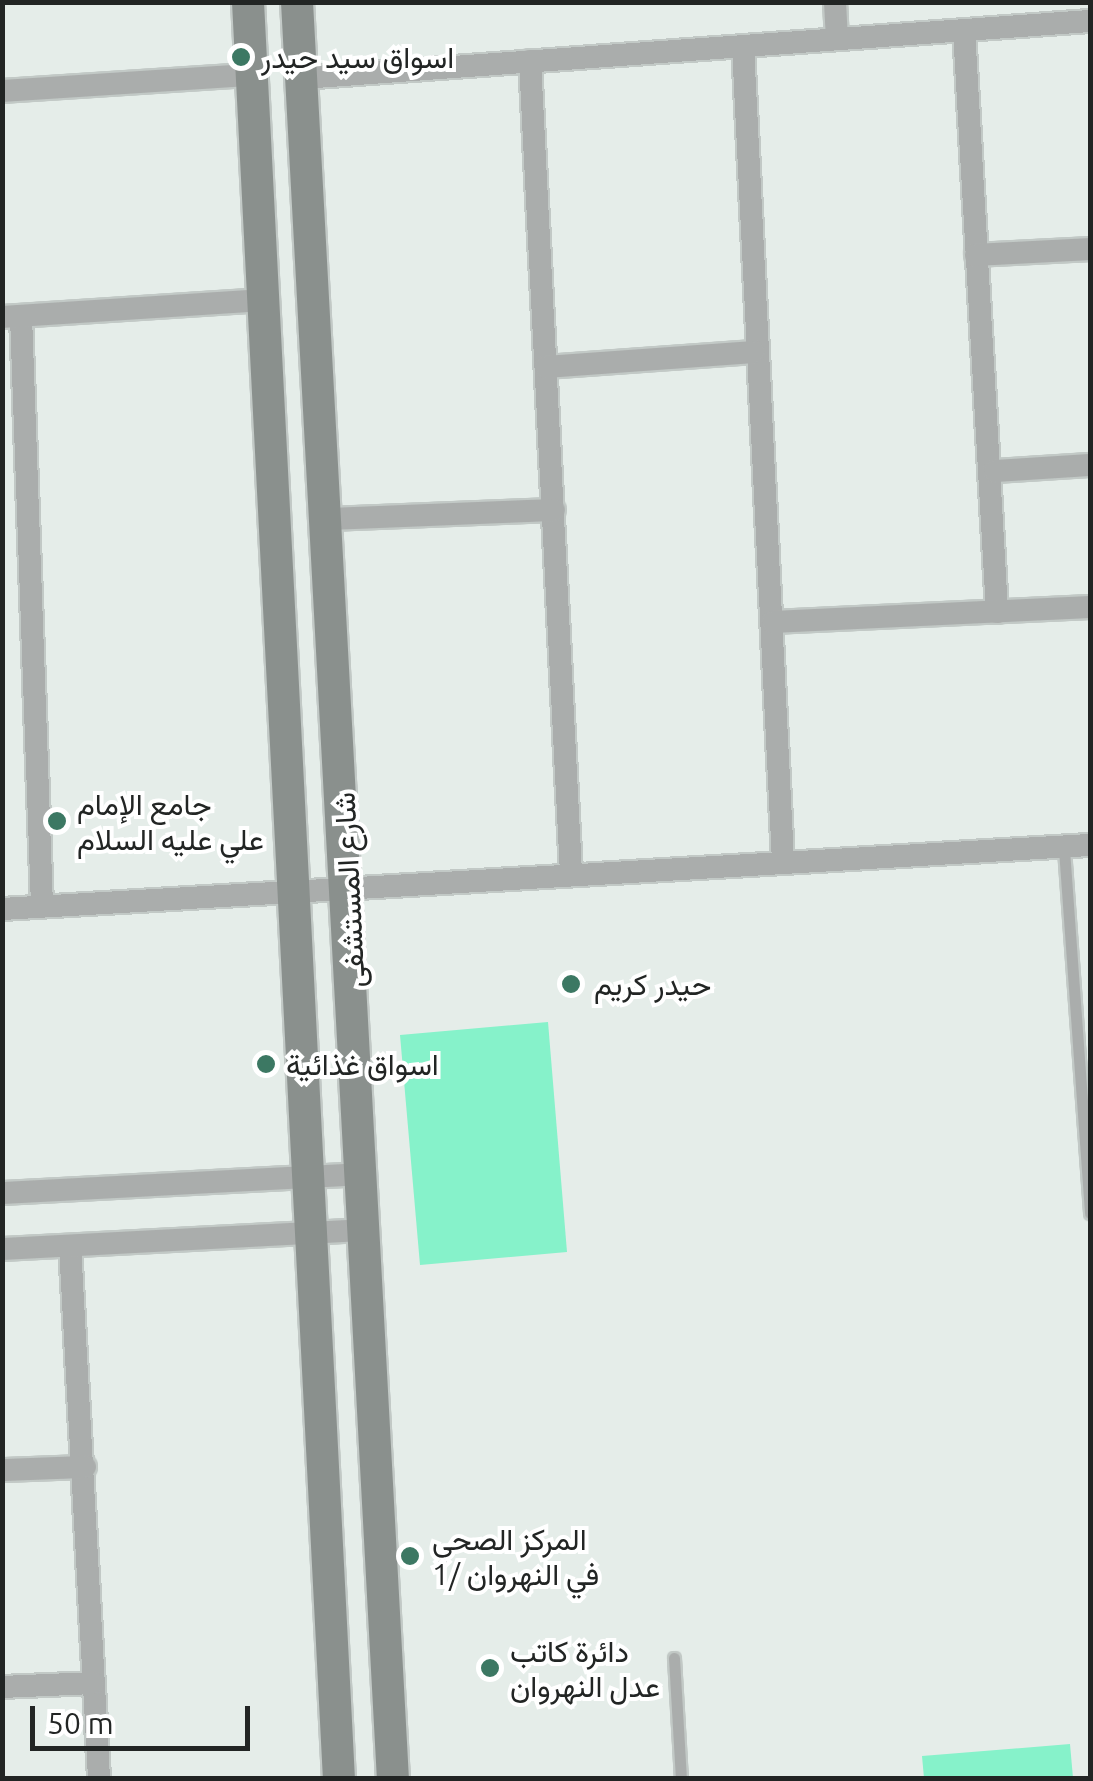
<!DOCTYPE html>
<meta charset="utf-8">
<style>
body{margin:0}
#map{position:relative;width:1093px;height:1781px;overflow:hidden;background:#e5ede9;font-family:Ubuntu,Vazirmatn,sans-serif}
div>[style]{position:absolute}
.green>*{inset:0;background:#86f2ca}
.roads{filter:drop-shadow(2px 0 #c2c9c6) drop-shadow(-2px 0 #c2c9c6) drop-shadow(0 2px #c2c9c6) drop-shadow(0 -2px #c2c9c6)}
.lane>*{height:11px;margin:-5.5px;padding:0 5.5px;transform-origin:5.5px;border-radius:5.5px;background:#aaadac}
.street>*{height:22px;margin:-11px;padding:0 11px;transform-origin:11px;border-radius:11px;background:#aaadac}
.secondary>*{height:32px;margin:-16px;padding:0 16px;transform-origin:16px;border-radius:16px;background:#8a908d}
.dots>*{width:28px;height:28px;translate:-50% -50%;box-sizing:border-box;border:5px solid #fff;border-radius:50%}
span{translate:-50% -50%;white-space:nowrap;text-align:center;line-height:1.15;-webkit-text-stroke:8px #fff;paint-order:stroke}
.poi-label{font-size:30px;color:#222524}
.left{translate:0 -50%;text-align:left}
.street-label{font-size:30px;color:#222524}
.frame{position:absolute;inset:0;border:5px solid #222524;pointer-events:none}
.scale{position:absolute;left:30px;top:1706px;width:220px;height:45px;box-sizing:border-box;border:5px solid #222524;border-top:0;padding-left:12px;font-size:30px;line-height:35px;white-space:nowrap;color:#222524;-webkit-text-stroke:8px #fff;paint-order:stroke}
</style>
<div id="map">
<div class="green">
<i style="clip-path:polygon(548px 1022px,567px 1252px,420px 1265px,400px 1035px)"></i>
<i style="clip-path:polygon(1070px 1744px,1073px 1778px,924px 1778px,922px 1756px)"></i>
</div>
<div class="roads">
<div class="lane">
<i style="left:1064px;top:849px;width:365px;rotate:85.9deg"></i>
<i style="left:674px;top:1658px;width:120px;rotate:86.7deg"></i>
</div>
<div class="street">
<i style="left:835px;top:2px;width:37px;rotate:87deg"></i>
<i style="left:964px;top:30px;width:583px;rotate:86.75deg"></i>
<i style="left:743px;top:46px;width:816px;rotate:87.19deg"></i>
<i style="left:530px;top:61px;width:814px;rotate:87.11deg"></i>
<i style="left:302px;top:78px;width:790px;rotate:-4.14deg"></i>
<i style="left:2px;top:91px;width:251px;rotate:-3.7deg"></i>
<i style="left:976px;top:255px;width:114px;rotate:-3deg"></i>
<i style="left:21px;top:316px;width:590px;rotate:87.96deg"></i>
<i style="left:2px;top:317px;width:263px;rotate:-3.7deg"></i>
<i style="left:546px;top:367px;width:208px;rotate:-4.1deg"></i>
<i style="left:995px;top:471px;width:95px;rotate:-3.6deg"></i>
<i style="left:328px;top:519px;width:226px;rotate:-2.3deg"></i>
<i style="left:773px;top:622px;width:317px;rotate:-2.7deg"></i>
<i style="left:2px;top:909px;width:1090px;rotate:-3.37deg"></i>
<i style="left:2px;top:1193px;width:361px;rotate:-3deg"></i>
<i style="left:70px;top:1246px;width:533px;rotate:86.88deg"></i>
<i style="left:2px;top:1249px;width:364px;rotate:-3deg"></i>
<i style="left:2px;top:1470px;width:83px;rotate:-2.1deg"></i>
<i style="left:2px;top:1687px;width:91px;rotate:-2.5deg"></i>
</div>
<div class="secondary">
<i style="left:248px;top:2px;width:1778px;rotate:87.07deg"></i>
<i style="left:297px;top:2px;width:1779px;rotate:86.91deg"></i>
</div>
</div>
<div class="dots">
<i style="left:241px;top:57px;background:#3c7863"></i>
<i style="left:57px;top:821px;background:#3c7863"></i>
<i style="left:571px;top:984px;background:#3c7863"></i>
<i style="left:266px;top:1064px;background:#3c7863"></i>
<i style="left:410px;top:1556px;background:#3c7863"></i>
<i style="left:490px;top:1668px;background:#3c7863"></i>
</div>
<div class="poi-label">
<span class="left" style="left:261px;top:57px">اسواق سيد حيدر</span>
<span class="left" style="left:77px;top:821px">جامع الإمام<br>علي عليه السلام</span>
<span class="left" style="left:594px;top:984px">حيدر كريم</span>
<span class="left" style="left:286px;top:1064px">اسواق غذائية</span>
<span class="left" style="left:432px;top:1556px">المركز الصحي<br>في النهروان /1</span>
<span class="left" style="left:510px;top:1668px">دائرة كاتب<br>عدل النهروان</span>
</div>
<div class="street-label">
<span style="left:349px;top:890px;rotate:-93deg">شارع المستشفى</span>
</div>
<div class="frame"></div>
<div class="scale">50 m</div>
</div>
